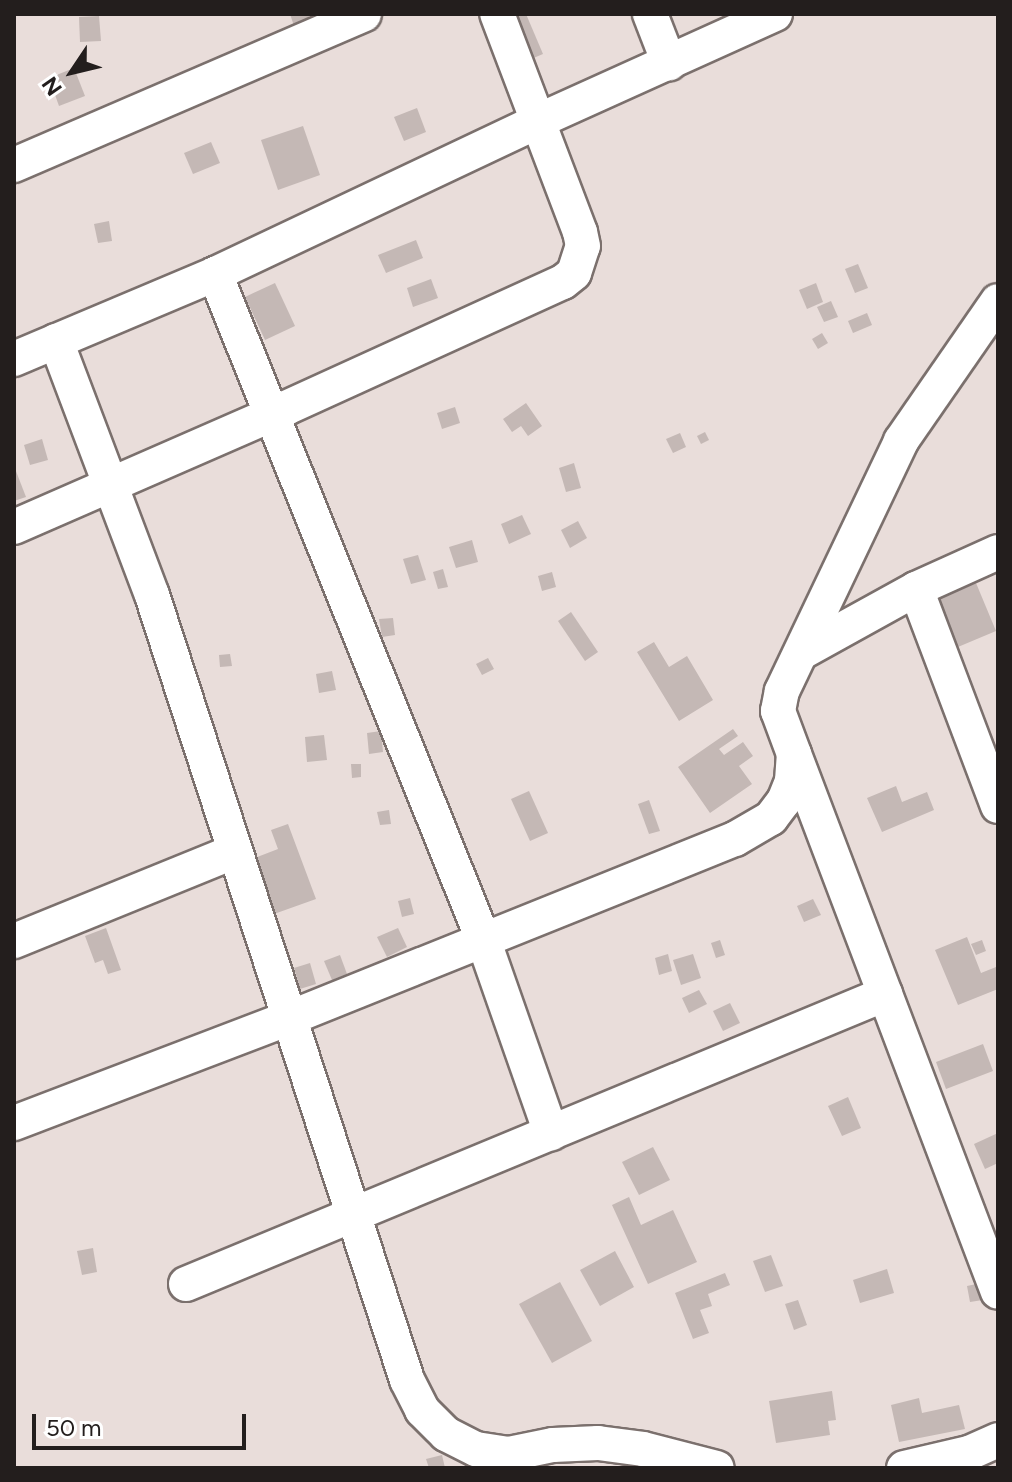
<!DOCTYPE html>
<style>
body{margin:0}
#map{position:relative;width:1012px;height:1482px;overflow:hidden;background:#e9ddda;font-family:Figtree,sans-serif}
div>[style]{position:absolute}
.building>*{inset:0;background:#c4b8b5}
.roads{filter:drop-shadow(2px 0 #7b706d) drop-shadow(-2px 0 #7b706d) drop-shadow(0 2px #7b706d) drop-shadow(0 -2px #7b706d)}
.minor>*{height:34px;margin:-17px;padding:0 17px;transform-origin:17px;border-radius:17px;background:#fff}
span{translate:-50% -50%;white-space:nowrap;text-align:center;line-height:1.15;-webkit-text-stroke:6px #fff;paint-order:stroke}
.frame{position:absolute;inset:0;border:16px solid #231e1d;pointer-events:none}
.north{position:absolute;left:32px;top:32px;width:80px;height:80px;-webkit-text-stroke:6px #fff;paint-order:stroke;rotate:235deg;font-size:22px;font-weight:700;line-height:32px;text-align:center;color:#231e1d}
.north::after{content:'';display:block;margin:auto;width:28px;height:36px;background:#231e1d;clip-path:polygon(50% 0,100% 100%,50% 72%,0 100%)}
.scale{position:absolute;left:32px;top:1414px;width:214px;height:36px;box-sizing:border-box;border:4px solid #231e1d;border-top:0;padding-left:10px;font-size:24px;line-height:28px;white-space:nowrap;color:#231e1d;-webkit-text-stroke:6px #fff;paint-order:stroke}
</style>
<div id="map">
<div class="building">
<i style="clip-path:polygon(290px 14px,308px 14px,310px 20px,294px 26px)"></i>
<i style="clip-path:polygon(504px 14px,526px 14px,543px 54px,524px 62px)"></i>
<i style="clip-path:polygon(99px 16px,101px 41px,80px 42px,79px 17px)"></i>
<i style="clip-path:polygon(74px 68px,85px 96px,59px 106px,49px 78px)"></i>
<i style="clip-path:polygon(417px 108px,426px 132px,404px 141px,394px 117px)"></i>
<i style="clip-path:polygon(303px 126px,320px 175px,278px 190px,261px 140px)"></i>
<i style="clip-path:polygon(211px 142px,220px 163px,193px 174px,184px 153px)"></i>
<i style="clip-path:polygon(109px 221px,112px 241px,98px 243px,94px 224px)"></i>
<i style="clip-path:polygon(416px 240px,423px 258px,386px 273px,378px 255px)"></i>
<i style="clip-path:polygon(858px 264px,868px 288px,855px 293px,845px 269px)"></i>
<i style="clip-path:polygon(431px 279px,438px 298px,413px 307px,407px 288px)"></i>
<i style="clip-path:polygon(275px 283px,295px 326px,265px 340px,245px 297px)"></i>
<i style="clip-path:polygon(816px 283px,823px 302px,807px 309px,799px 290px)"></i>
<i style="clip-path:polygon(831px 301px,838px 317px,824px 322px,817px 307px)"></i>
<i style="clip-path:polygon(867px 313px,872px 325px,853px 333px,848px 321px)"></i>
<i style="clip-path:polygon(822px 333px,828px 343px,818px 349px,812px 339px)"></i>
<i style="clip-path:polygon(526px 403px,542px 426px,528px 436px,521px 426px,512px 432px,503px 419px)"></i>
<i style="clip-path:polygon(455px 407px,460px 423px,442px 429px,437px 413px)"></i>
<i style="clip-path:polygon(705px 432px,709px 440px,701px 444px,697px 436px)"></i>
<i style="clip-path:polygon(680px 433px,686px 447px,673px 453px,666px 439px)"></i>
<i style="clip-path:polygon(42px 439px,48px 460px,30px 465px,24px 445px)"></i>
<i style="clip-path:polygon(574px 463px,581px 488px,566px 492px,559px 468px)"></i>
<i style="clip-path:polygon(14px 466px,26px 497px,14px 501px)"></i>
<i style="clip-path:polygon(522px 515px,531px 534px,509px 544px,501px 524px)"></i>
<i style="clip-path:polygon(578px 521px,587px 538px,570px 548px,561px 530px)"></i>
<i style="clip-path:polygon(472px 540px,478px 562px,456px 568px,449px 547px)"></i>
<i style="clip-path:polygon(418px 555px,426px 580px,411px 584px,403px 559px)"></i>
<i style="clip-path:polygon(443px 569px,448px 587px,438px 589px,433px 572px)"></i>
<i style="clip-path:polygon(552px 572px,556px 587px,542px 591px,538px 576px)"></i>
<i style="clip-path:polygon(976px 583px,996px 631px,946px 652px,927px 604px)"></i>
<i style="clip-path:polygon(571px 612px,598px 652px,585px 661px,558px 621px)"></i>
<i style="clip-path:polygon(393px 618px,395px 635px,382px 637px,379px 619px)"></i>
<i style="clip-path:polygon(654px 642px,669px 667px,687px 656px,713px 700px,679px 721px,637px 652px)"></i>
<i style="clip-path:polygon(230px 654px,232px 666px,220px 667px,219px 655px)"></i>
<i style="clip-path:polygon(488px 658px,494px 669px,482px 675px,476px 664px)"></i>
<i style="clip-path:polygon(332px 671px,336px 690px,319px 693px,316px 674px)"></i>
<i style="clip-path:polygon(733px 729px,738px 736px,719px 749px,724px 755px,743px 742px,753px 756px,739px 766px,752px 784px,710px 813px,678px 767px)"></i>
<i style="clip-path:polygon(381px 731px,383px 752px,369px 754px,367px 733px)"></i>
<i style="clip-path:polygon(324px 735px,327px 760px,307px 762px,305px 737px)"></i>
<i style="clip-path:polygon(351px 764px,361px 764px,361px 777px,352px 778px)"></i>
<i style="clip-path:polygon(896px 786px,902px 802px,927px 792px,934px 810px,882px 832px,867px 798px)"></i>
<i style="clip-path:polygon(529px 791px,548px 833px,530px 841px,511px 799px)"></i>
<i style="clip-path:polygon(649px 800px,660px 831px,649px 834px,638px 804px)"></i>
<i style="clip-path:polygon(389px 810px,391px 824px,380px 825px,377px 812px)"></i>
<i style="clip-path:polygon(288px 824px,316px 899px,274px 914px,252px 859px,278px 849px,271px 830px)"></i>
<i style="clip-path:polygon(410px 898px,414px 914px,402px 917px,398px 901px)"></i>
<i style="clip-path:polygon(813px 899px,821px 915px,804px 922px,797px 906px)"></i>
<i style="clip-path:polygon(106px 928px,121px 970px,108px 974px,103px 960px,95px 963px,85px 936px)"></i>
<i style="clip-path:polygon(398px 928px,407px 947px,387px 957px,377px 937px)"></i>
<i style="clip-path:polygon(967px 937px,981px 973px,996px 967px,998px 989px,958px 1005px,935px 950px)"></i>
<i style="clip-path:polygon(720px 940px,725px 955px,716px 958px,711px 943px)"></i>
<i style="clip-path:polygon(982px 940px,986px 951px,976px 955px,971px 944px)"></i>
<i style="clip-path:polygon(668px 954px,672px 971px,659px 975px,655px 958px)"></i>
<i style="clip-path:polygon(693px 954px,701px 978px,681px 985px,673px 960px)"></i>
<i style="clip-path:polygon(340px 955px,347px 974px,332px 980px,324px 961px)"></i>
<i style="clip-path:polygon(310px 963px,316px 984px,300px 989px,294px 968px)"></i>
<i style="clip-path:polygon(699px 990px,707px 1004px,689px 1013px,682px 998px)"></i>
<i style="clip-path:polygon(730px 1003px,740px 1023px,723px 1031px,713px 1011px)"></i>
<i style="clip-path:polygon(983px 1044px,993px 1071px,946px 1089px,936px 1062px)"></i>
<i style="clip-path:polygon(848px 1097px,861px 1128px,842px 1136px,828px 1106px)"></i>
<i style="clip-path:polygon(998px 1133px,998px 1163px,985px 1169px,974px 1144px)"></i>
<i style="clip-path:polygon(653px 1147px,670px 1180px,639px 1195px,622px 1162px)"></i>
<i style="clip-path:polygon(629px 1197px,641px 1225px,673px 1210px,697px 1262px,648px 1284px,612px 1205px)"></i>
<i style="clip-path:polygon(93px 1248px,97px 1272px,82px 1275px,77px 1251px)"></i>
<i style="clip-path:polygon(615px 1251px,634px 1287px,600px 1306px,580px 1270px)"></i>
<i style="clip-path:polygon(771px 1255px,783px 1286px,765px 1292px,753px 1261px)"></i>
<i style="clip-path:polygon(887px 1269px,894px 1293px,860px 1303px,853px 1280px)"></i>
<i style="clip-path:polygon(725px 1273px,730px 1285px,708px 1294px,712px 1306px,700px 1310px,709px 1333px,693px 1339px,675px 1293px)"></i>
<i style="clip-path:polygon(560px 1282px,592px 1341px,552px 1363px,519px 1304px)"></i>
<i style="clip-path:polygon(986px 1282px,989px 1299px,970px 1302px,967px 1286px)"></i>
<i style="clip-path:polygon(798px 1300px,807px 1325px,794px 1330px,785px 1304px)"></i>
<i style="clip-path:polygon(832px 1391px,836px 1420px,828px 1421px,830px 1435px,776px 1443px,769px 1401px)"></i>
<i style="clip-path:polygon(919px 1398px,922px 1413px,959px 1405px,965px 1429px,899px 1442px,891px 1405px)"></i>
<i style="clip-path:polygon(442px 1455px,445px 1468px,429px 1468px,426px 1459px)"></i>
</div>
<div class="roads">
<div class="minor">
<i style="left:650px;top:14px;width:53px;rotate:68.8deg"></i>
<i style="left:14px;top:165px;width:381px;rotate:-23.3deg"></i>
<i style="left:215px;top:274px;width:717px;rotate:68.05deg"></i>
<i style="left:483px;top:939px;width:206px;rotate:70.7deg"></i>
<i style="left:56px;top:341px;width:272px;rotate:69.3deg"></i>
<i style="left:152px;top:595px;width:825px;rotate:72deg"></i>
<i style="left:407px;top:1380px;width:34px;rotate:63deg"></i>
<i style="left:422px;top:1410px;width:34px;rotate:45deg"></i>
<i style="left:446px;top:1434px;width:34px;rotate:27deg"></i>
<i style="left:476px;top:1449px;width:33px;rotate:9deg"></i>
<i style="left:509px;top:1454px;width:45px;rotate:-11.6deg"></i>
<i style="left:553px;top:1445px;width:45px;rotate:-2.5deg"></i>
<i style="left:598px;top:1443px;width:45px;rotate:7.6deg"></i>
<i style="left:643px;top:1449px;width:76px;rotate:14.4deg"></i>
<i style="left:14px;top:359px;width:218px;rotate:-22.9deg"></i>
<i style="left:215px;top:274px;width:357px;rotate:-25.3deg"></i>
<i style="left:538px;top:121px;width:260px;rotate:-24.3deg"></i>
<i style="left:14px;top:527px;width:297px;rotate:-23.6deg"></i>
<i style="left:286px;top:408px;width:304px;rotate:-24.5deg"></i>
<i style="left:563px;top:282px;width:14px;rotate:-39deg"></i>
<i style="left:574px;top:273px;width:28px;rotate:-72deg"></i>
<i style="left:583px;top:246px;width:14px;rotate:-102deg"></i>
<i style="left:580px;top:232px;width:233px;rotate:-110.8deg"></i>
<i style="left:916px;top:589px;width:232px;rotate:69.3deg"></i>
<i style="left:802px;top:652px;width:130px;rotate:-28.9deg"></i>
<i style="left:916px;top:589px;width:90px;rotate:-24.3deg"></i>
<i style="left:794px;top:754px;width:575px;rotate:69.23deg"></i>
<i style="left:14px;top:941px;width:236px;rotate:-22.1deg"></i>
<i style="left:14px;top:1123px;width:292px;rotate:-20.9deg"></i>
<i style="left:287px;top:1019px;width:483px;rotate:-21.9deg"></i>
<i style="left:735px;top:839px;width:42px;rotate:-30.3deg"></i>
<i style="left:771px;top:818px;width:21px;rotate:-53deg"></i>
<i style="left:784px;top:801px;width:22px;rotate:-68deg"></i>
<i style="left:792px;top:781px;width:27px;rotate:-86deg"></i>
<i style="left:794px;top:754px;width:46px;rotate:-110.4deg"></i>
<i style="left:778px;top:711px;width:20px;rotate:-79deg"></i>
<i style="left:782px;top:691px;width:277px;rotate:-64.5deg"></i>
<i style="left:901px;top:441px;width:170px;rotate:-55.3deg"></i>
<i style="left:186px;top:1284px;width:757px;rotate:-22.53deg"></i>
<i style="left:904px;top:1468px;width:67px;rotate:-13deg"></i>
<i style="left:969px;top:1453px;width:32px;rotate:-24deg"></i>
</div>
</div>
<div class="frame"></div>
<div class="north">N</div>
<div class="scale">50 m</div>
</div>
